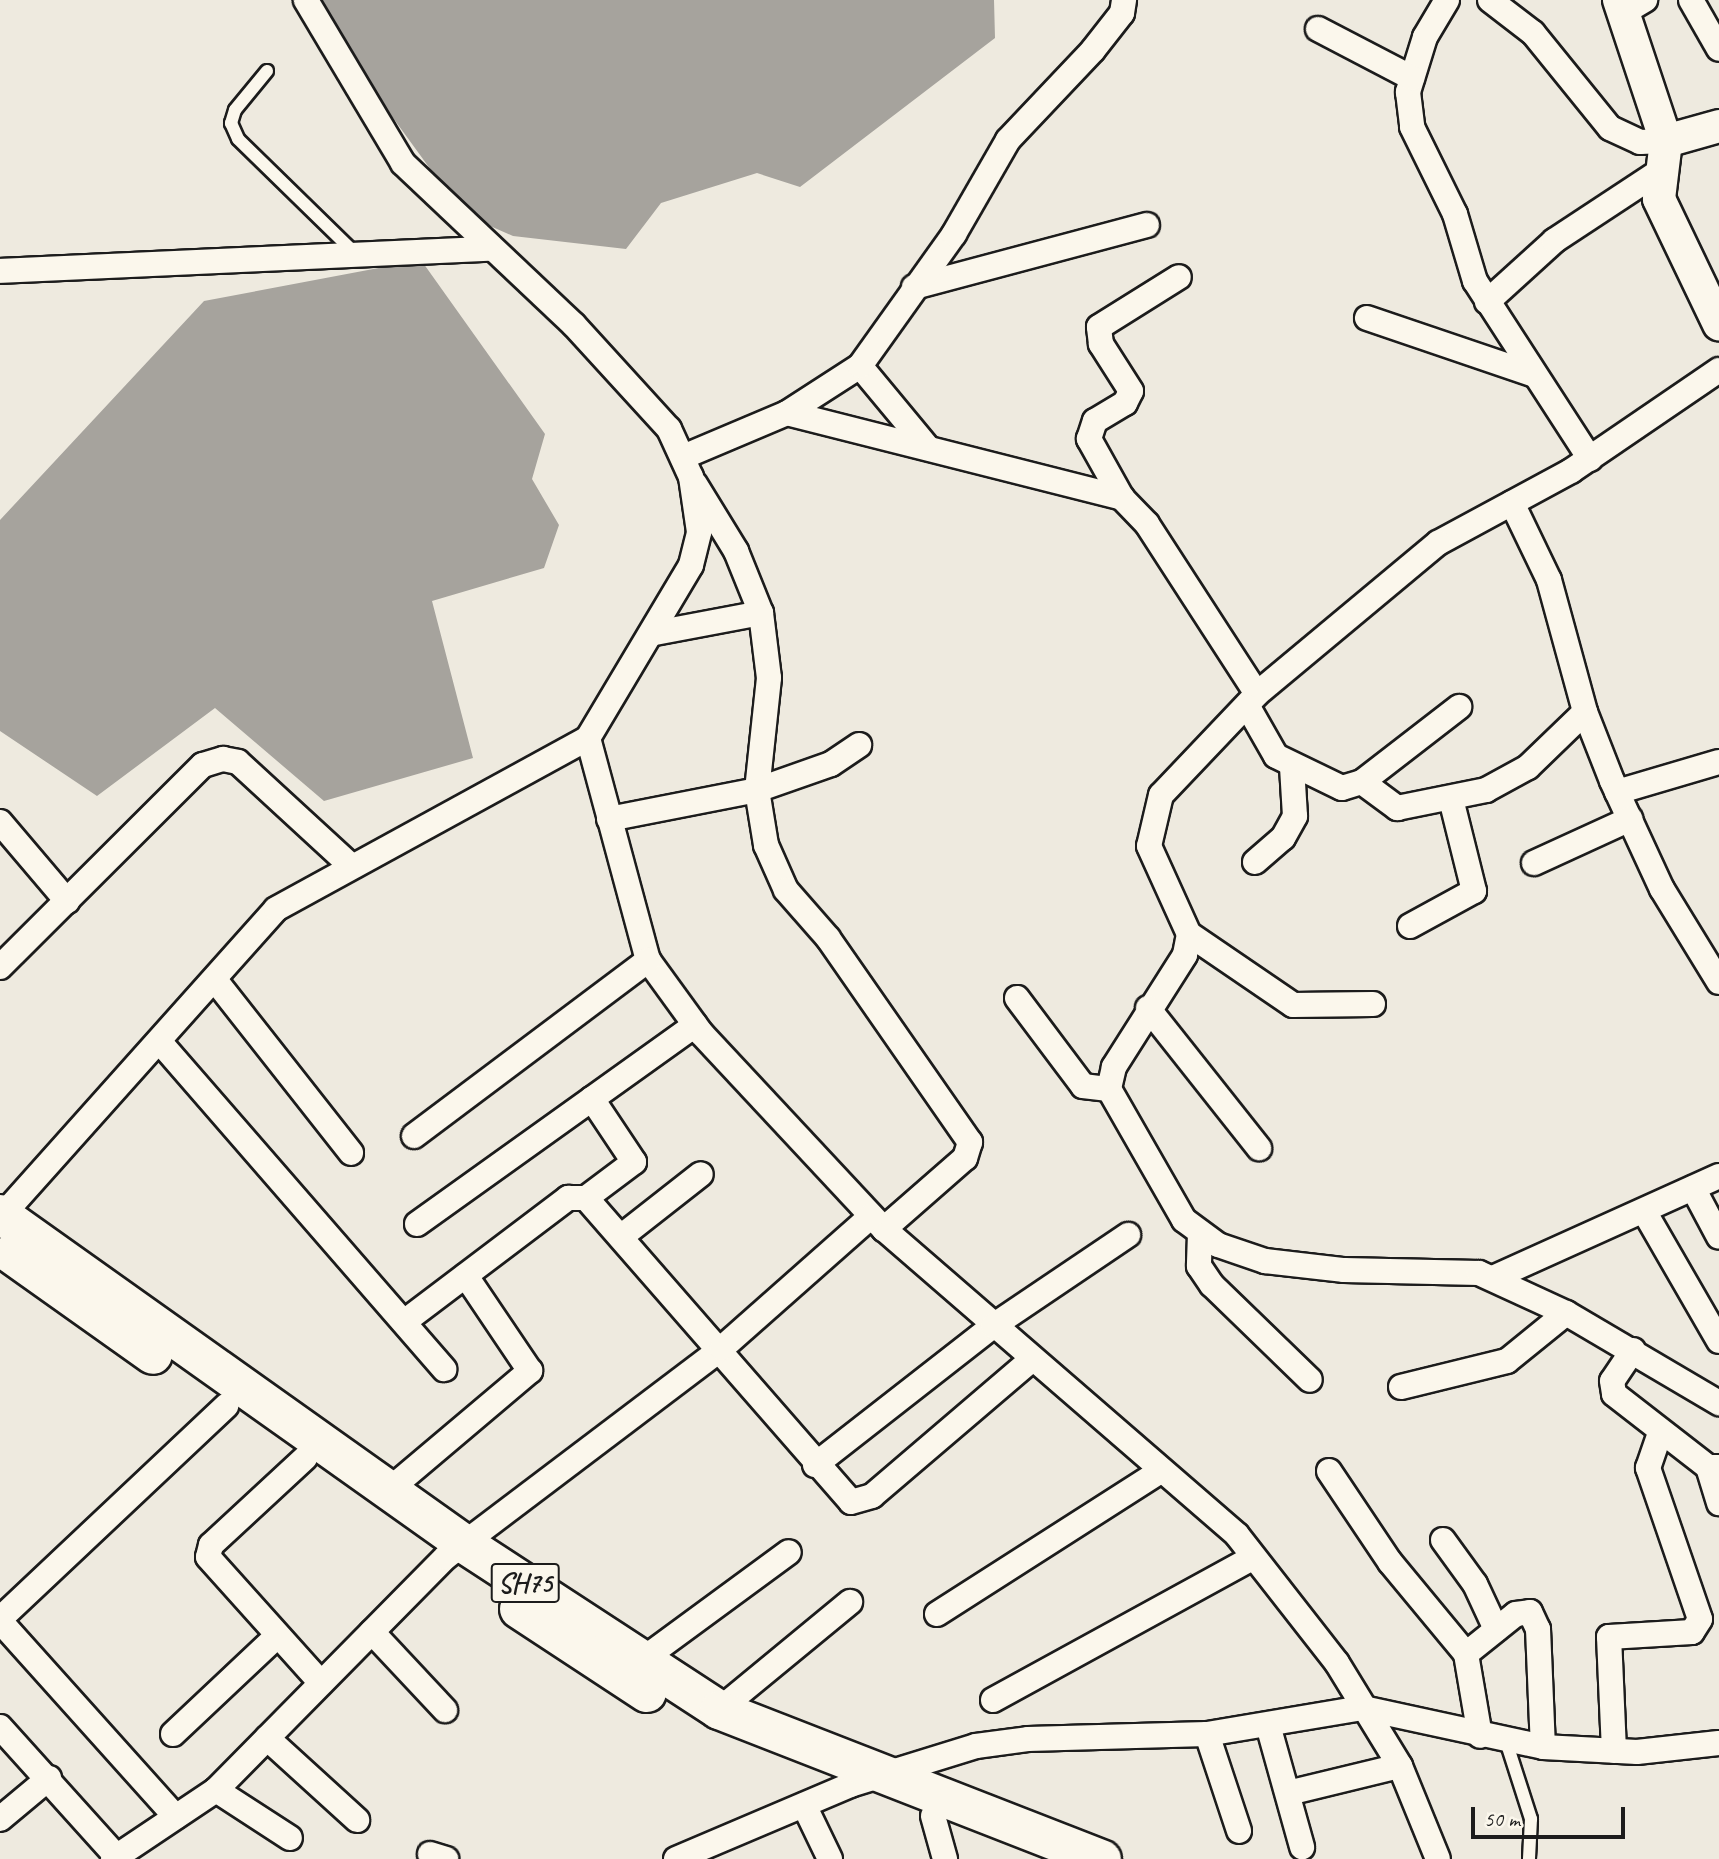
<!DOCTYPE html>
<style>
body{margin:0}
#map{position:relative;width:1719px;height:1859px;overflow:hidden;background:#eeeadf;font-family:Caveat,sans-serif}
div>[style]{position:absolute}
.water>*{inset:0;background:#a6a39d}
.roads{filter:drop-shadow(2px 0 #1c1c1c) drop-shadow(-2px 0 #1c1c1c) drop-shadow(0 2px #1c1c1c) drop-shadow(0 -2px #1c1c1c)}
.service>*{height:12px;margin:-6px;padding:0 6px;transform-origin:6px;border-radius:6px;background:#fbf7ec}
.minor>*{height:24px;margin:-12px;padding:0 12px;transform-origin:12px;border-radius:12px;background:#fbf7ec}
.tertiary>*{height:32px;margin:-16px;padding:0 16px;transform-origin:16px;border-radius:16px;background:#fbf7ec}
.primary>*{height:38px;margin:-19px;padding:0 19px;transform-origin:19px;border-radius:19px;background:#fbf7ec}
span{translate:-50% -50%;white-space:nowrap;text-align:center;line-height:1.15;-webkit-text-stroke:7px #fbf7ec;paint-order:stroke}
.shield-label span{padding:2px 5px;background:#fbf7ec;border:2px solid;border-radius:5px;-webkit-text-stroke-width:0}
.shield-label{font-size:28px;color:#1c1c1c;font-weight:700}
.scale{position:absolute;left:1471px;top:1807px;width:154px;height:32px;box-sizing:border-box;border:4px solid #1c1c1c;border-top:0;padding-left:9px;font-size:21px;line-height:24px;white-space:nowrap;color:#1c1c1c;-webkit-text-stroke:5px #fbf7ec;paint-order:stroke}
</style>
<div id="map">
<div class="water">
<i style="clip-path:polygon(322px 0,994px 0,995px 38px,800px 187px,757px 173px,661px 203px,626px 249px,513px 236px,463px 214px,380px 100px)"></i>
<i style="clip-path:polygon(421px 260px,545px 434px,532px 479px,559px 525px,544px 568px,432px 601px,473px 758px,324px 801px,215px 708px,97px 796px,0 731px,0 520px,204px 301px)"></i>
</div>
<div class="roads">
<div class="service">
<i style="left:267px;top:71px;width:50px;rotate:129.4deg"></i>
<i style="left:235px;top:110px;width:14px;rotate:107deg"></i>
<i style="left:231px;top:123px;width:17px;rotate:66deg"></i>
<i style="left:238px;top:139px;width:165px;rotate:44.3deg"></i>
<i style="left:1506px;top:1741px;width:82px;rotate:72.2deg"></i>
<i style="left:1531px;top:1819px;width:40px;rotate:92.9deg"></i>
</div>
<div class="minor">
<i style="left:1447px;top:0;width:43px;rotate:120.7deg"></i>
<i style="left:1425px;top:37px;width:58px;rotate:107.2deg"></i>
<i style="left:1408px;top:92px;width:35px;rotate:83deg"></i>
<i style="left:1412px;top:127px;width:97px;rotate:63.7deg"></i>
<i style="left:1455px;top:214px;width:70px;rotate:73.4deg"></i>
<i style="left:1475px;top:281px;width:212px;rotate:57.1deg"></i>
<i style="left:1490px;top:0;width:54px;rotate:37.5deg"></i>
<i style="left:1533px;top:33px;width:122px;rotate:51deg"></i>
<i style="left:1610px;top:128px;width:33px;rotate:25deg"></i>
<i style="left:1640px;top:142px;width:26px;rotate:-2deg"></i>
<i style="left:1691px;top:0;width:56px;rotate:60.3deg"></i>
<i style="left:1623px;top:13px;width:26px;rotate:-31deg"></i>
<i style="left:1318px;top:29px;width:106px;rotate:27.5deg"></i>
<i style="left:0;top:271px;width:488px;rotate:-2.6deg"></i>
<i style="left:914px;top:287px;width:241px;rotate:-14.9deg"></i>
<i style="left:1487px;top:302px;width:91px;rotate:-42.3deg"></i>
<i style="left:1554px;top:241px;width:131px;rotate:-33.4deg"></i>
<i style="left:1367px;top:318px;width:176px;rotate:18.8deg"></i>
<i style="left:860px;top:366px;width:107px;rotate:50.3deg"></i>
<i style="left:1719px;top:370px;width:179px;rotate:145.7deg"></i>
<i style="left:1571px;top:471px;width:151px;rotate:151.6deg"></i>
<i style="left:1438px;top:543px;width:236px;rotate:140.2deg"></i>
<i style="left:1257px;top:694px;width:139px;rotate:133.5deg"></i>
<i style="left:1161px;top:795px;width:52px;rotate:103.2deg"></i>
<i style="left:1149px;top:846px;width:97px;rotate:65.6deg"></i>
<i style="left:1189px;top:934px;width:21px;rotate:101deg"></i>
<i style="left:1185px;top:955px;width:133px;rotate:122.4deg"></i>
<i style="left:1114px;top:1067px;width:23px;rotate:103deg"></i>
<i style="left:1109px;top:1089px;width:151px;rotate:60.2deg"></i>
<i style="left:1184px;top:1220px;width:42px;rotate:36.3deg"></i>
<i style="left:1218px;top:1245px;width:50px;rotate:18.8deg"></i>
<i style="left:1265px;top:1261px;width:80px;rotate:6.5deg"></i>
<i style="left:1344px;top:1270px;width:135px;rotate:1.3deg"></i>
<i style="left:1479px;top:1273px;width:96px;rotate:24.7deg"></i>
<i style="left:1566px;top:1313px;width:178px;rotate:30.5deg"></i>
<i style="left:787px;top:413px;width:346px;rotate:14.2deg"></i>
<i style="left:1122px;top:498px;width:36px;rotate:46deg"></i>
<i style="left:1147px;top:524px;width:202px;rotate:57.1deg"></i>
<i style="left:683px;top:457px;width:113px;rotate:-22.9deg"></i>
<i style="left:787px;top:413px;width:87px;rotate:-32.8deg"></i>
<i style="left:860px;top:366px;width:162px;rotate:-54.5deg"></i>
<i style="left:954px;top:234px;width:108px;rotate:-60.1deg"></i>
<i style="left:1008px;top:140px;width:124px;rotate:-46.6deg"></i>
<i style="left:1093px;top:50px;width:47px;rotate:-51.9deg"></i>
<i style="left:1122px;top:13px;width:13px;rotate:-81deg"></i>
<i style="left:695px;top:484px;width:79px;rotate:58.5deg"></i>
<i style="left:736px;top:551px;width:67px;rotate:68deg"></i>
<i style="left:761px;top:613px;width:65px;rotate:83deg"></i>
<i style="left:769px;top:678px;width:113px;rotate:96.1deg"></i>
<i style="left:757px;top:790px;width:56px;rotate:80.7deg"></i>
<i style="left:766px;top:845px;width:49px;rotate:66deg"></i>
<i style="left:786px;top:890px;width:64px;rotate:48.8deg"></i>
<i style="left:828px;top:938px;width:249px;rotate:55.2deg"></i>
<i style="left:970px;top:1142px;width:17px;rotate:107deg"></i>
<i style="left:965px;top:1158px;width:108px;rotate:138.8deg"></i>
<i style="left:1122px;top:498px;width:68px;rotate:-119.2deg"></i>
<i style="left:1089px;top:439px;width:19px;rotate:-72deg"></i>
<i style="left:1095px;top:421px;width:35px;rotate:-31deg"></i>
<i style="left:1125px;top:403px;width:13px;rotate:-63deg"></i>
<i style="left:1131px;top:391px;width:56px;rotate:-122.6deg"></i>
<i style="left:1101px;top:344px;width:17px;rotate:-97deg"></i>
<i style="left:1099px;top:327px;width:94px;rotate:-32deg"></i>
<i style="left:1512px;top:503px;width:85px;rotate:64.3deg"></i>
<i style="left:1549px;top:580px;width:137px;rotate:74.7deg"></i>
<i style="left:1585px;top:712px;width:74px;rotate:68.6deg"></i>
<i style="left:1612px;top:781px;width:119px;rotate:65.2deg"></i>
<i style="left:1662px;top:889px;width:109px;rotate:58.5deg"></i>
<i style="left:655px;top:633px;width:108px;rotate:-10.7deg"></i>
<i style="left:1248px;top:707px;width:56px;rotate:60.3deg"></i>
<i style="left:1276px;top:756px;width:73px;rotate:25.9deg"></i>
<i style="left:1342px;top:788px;width:21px;rotate:-17deg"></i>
<i style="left:1362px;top:782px;width:123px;rotate:-37.7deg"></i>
<i style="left:588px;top:738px;width:230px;rotate:74.9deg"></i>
<i style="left:648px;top:960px;width:90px;rotate:54deg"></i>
<i style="left:701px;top:1033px;width:268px;rotate:47deg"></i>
<i style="left:884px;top:1229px;width:467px;rotate:40.9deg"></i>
<i style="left:1237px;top:1535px;width:162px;rotate:52deg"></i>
<i style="left:1337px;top:1663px;width:121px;rotate:58.5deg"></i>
<i style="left:1400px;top:1766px;width:100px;rotate:67.8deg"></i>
<i style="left:1362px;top:782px;width:44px;rotate:36.6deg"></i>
<i style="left:1397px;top:808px;width:91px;rotate:-11.4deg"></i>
<i style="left:1486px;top:790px;width:48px;rotate:-28.7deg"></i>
<i style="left:1528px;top:767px;width:79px;rotate:-44deg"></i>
<i style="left:1617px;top:792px;width:106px;rotate:-16.4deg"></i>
<i style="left:609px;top:819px;width:151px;rotate:-11.1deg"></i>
<i style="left:757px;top:790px;width:78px;rotate:-19.4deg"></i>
<i style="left:831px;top:764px;width:34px;rotate:-34deg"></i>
<i style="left:0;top:822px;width:104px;rotate:49.7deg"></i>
<i style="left:1255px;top:862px;width:37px;rotate:-41deg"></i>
<i style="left:1283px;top:838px;width:25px;rotate:-61deg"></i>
<i style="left:1295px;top:816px;width:49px;rotate:-93.5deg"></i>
<i style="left:1534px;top:863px;width:106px;rotate:-24.6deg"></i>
<i style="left:1410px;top:926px;width:73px;rotate:-28.7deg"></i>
<i style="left:1474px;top:891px;width:95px;rotate:-104deg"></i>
<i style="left:1189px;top:934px;width:126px;rotate:34.3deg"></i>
<i style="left:1293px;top:1005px;width:80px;rotate:-0.7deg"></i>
<i style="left:0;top:967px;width:286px;rotate:-44.9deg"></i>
<i style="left:203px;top:765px;width:21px;rotate:-17deg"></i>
<i style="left:223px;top:759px;width:15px;rotate:11deg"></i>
<i style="left:238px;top:762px;width:152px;rotate:42.6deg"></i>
<i style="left:215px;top:980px;width:220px;rotate:51.8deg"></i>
<i style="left:1017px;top:998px;width:110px;rotate:53.1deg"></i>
<i style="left:1083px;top:1086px;width:26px;rotate:7deg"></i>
<i style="left:1148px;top:1008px;width:179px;rotate:51.6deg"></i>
<i style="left:159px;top:1041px;width:435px;rotate:49deg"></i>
<i style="left:414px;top:1136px;width:293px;rotate:-36.9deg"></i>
<i style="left:1693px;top:1188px;width:55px;rotate:62deg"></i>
<i style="left:586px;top:1198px;width:60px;rotate:-36.9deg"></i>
<i style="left:634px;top:1162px;width:76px;rotate:-123.7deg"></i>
<i style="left:1644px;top:1211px;width:150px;rotate:60deg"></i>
<i style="left:0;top:1218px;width:414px;rotate:-48.2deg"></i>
<i style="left:276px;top:909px;width:356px;rotate:-28.7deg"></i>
<i style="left:588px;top:738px;width:201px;rotate:-59.2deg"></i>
<i style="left:691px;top:565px;width:34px;rotate:-76deg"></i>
<i style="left:699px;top:532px;width:56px;rotate:-98.3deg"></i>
<i style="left:691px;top:477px;width:53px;rotate:-114.6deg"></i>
<i style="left:669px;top:429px;width:142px;rotate:-132.4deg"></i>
<i style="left:573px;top:324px;width:234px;rotate:-136.6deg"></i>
<i style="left:403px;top:163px;width:190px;rotate:-120.8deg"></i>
<i style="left:417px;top:1224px;width:342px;rotate:-35.6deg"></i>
<i style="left:1200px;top:1234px;width:32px;rotate:92deg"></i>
<i style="left:1199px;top:1266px;width:23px;rotate:56deg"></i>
<i style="left:1212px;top:1285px;width:136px;rotate:44.1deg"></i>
<i style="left:622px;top:1236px;width:100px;rotate:-38.1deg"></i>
<i style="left:1493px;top:1278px;width:248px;rotate:-24.3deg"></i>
<i style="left:404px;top:1322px;width:206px;rotate:-37.1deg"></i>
<i style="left:568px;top:1198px;width:18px"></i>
<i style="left:586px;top:1198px;width:403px;rotate:48.9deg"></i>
<i style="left:851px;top:1502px;width:22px;rotate:-16deg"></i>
<i style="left:872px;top:1496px;width:208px;rotate:-40.5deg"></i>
<i style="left:1633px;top:1350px;width:37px;rotate:124deg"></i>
<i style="left:1612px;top:1381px;width:13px;rotate:81deg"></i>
<i style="left:1614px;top:1394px;width:119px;rotate:37.8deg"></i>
<i style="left:1708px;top:1467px;width:11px"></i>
<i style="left:1401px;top:1387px;width:109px;rotate:-13.8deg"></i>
<i style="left:1507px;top:1361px;width:76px;rotate:-39.1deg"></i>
<i style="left:305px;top:1458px;width:128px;rotate:137.2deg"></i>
<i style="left:211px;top:1545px;width:12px;rotate:104deg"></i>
<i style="left:208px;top:1557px;width:169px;rotate:48.1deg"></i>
<i style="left:815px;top:1465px;width:226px;rotate:-38deg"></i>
<i style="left:993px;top:1326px;width:163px;rotate:-34deg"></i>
<i style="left:1708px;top:1467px;width:38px;rotate:73deg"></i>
<i style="left:1329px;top:1471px;width:110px;rotate:56.2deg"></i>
<i style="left:1390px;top:1562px;width:119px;rotate:50.4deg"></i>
<i style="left:1466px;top:1654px;width:83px;rotate:80.3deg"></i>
<i style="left:389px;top:1490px;width:185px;rotate:-40.2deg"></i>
<i style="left:530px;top:1371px;width:115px;rotate:-124deg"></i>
<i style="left:1443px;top:1540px;width:54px;rotate:54deg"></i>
<i style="left:1475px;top:1584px;width:50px;rotate:65deg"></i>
<i style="left:937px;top:1614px;width:264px;rotate:-32.6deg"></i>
<i style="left:0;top:1619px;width:311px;rotate:-43.3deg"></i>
<i style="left:0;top:1621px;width:263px;rotate:48.1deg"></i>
<i style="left:372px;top:1632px;width:107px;rotate:46.9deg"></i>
<i style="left:1466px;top:1654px;width:64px;rotate:-38.7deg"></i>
<i style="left:1516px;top:1614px;width:14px;rotate:-8deg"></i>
<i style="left:1530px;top:1612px;width:19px;rotate:65deg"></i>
<i style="left:1538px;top:1629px;width:118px;rotate:87.6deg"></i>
<i style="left:642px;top:1660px;width:182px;rotate:-36.3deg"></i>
<i style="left:993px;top:1700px;width:295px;rotate:-28.7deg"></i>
<i style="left:719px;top:1710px;width:170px;rotate:-39.5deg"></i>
<i style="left:1268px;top:1725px;width:127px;rotate:74.4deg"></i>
<i style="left:0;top:1727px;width:175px;rotate:48deg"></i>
<i style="left:173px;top:1734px;width:143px;rotate:-43.3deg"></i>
<i style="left:1207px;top:1734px;width:102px;rotate:71.7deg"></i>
<i style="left:267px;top:1738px;width:122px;rotate:42.3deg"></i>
<i style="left:1614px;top:1751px;width:114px;rotate:-92.5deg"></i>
<i style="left:1609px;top:1637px;width:83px;rotate:-3.4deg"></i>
<i style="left:1692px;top:1632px;width:15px;rotate:-58deg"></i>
<i style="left:1700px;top:1619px;width:160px;rotate:-109deg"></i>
<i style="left:1648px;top:1468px;width:37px;rotate:-71deg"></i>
<i style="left:216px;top:1790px;width:88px;rotate:33deg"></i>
<i style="left:1288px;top:1793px;width:115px;rotate:-13.6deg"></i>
<i style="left:804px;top:1805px;width:60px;rotate:64.3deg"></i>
<i style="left:933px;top:1816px;width:45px;rotate:74.4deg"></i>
<i style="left:0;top:1819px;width:64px;rotate:-39.9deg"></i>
<i style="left:430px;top:1854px;width:17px;rotate:17deg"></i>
<i style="left:113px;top:1859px;width:124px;rotate:-33.8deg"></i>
<i style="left:216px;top:1790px;width:327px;rotate:-45.4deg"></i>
<i style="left:446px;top:1557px;width:346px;rotate:-37.1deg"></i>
<i style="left:722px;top:1348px;width:199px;rotate:-41.5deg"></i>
<i style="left:676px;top:1859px;width:189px;rotate:-23deg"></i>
<i style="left:850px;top:1785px;width:132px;rotate:-17.2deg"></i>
<i style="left:976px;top:1746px;width:52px;rotate:-7.7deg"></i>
<i style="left:1028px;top:1739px;width:179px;rotate:-1.6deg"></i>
<i style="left:1207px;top:1734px;width:158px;rotate:-9.5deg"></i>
<i style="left:1363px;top:1708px;width:184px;rotate:12.2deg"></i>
<i style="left:1543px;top:1747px;width:94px;rotate:3deg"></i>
<i style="left:1637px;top:1752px;width:82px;rotate:-6.3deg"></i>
</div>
<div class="tertiary">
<i style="left:1619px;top:0;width:149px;rotate:71.6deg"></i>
<i style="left:1666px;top:141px;width:58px;rotate:96.9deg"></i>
<i style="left:1659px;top:199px;width:139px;rotate:64.4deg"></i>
<i style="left:1666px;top:141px;width:55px;rotate:-15.8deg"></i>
</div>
<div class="primary">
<i style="left:0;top:1214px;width:568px;rotate:35.4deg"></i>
<i style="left:463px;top:1543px;width:306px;rotate:33.1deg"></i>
<i style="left:719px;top:1710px;width:411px;rotate:21.3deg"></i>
<i style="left:11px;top:1254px;width:174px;rotate:35.4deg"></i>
<i style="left:519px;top:1609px;width:153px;rotate:33.3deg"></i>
</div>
</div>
<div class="shield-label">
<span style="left:525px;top:1583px">SH75</span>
</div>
<div class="scale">50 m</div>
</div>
